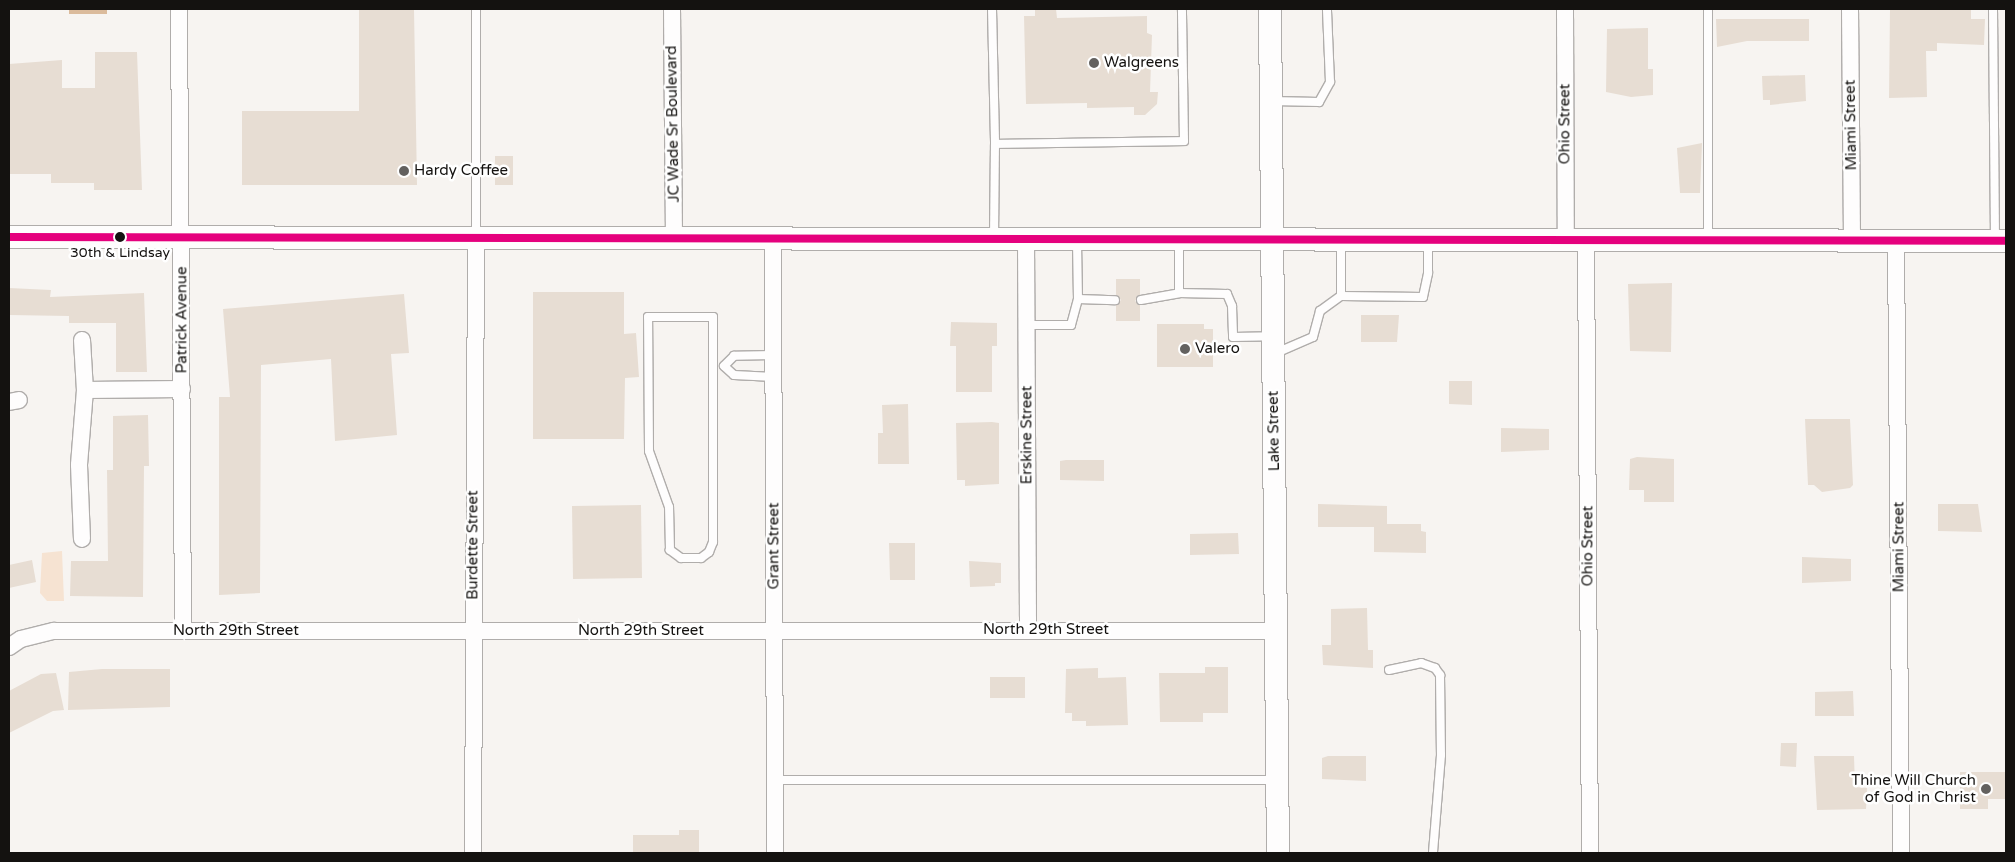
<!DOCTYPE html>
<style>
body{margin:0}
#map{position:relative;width:2015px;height:862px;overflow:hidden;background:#f7f4f1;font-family:"Varela Round",sans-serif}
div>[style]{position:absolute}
.green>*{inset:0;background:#f6e3d2}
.water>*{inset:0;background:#dbbb9c}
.building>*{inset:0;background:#e7ddd3}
.roads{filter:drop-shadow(1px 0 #b0adab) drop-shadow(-1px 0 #b0adab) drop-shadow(0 1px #b0adab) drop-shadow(0 -1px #b0adab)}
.service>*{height:8px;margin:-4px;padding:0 4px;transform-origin:4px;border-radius:4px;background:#fefdfd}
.minor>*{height:16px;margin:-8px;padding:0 8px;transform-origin:8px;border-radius:8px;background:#fefdfd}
.secondary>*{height:22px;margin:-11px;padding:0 11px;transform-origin:11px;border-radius:11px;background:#fefdfd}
.bus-1>*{height:8px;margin:-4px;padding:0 4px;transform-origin:4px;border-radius:4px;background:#e5007d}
.dots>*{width:14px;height:14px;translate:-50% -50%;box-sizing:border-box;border:2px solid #fff;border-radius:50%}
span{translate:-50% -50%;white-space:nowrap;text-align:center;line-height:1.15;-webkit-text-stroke:5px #fff;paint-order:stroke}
.bus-label{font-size:14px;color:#141210}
.poi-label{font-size:15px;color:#141210}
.left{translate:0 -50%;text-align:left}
.right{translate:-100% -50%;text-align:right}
.street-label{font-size:15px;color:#141210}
.frame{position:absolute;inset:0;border:10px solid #141210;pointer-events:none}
</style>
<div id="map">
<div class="green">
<i style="clip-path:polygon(62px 551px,64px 601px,47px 601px,40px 593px,42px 553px)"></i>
</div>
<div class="water">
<i style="clip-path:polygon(69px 9px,107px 9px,107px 14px,69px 14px)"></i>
</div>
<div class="building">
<i style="clip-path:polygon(359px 9px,414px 9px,417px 185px,242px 185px,242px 111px,359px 111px)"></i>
<i style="clip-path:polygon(1035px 9px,1056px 9px,1057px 18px,1147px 16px,1147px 33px,1152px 35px,1150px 92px,1158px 92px,1157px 104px,1145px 115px,1134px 115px,1134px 107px,1087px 108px,1087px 103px,1026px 104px,1024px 16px,1035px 16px)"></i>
<i style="clip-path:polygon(1890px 9px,1971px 9px,1971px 19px,1985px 19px,1984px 45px,1937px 43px,1937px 51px,1926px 51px,1927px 97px,1889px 98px)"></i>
<i style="clip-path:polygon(1716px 19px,1809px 19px,1809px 41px,1747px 41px,1717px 47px)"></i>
<i style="clip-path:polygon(1648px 28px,1648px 69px,1653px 69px,1653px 95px,1631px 97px,1606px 92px,1607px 29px)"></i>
<i style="clip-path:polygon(95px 52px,137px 52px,142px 190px,94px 190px,94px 183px,51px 183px,51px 174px,9px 174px,9px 64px,62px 60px,62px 88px,95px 88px)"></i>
<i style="clip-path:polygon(1805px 75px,1806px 101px,1770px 105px,1770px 100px,1763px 100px,1762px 76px)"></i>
<i style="clip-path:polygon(1702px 143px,1700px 193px,1680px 193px,1677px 148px)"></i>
<i style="clip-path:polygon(495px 156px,513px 156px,513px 185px,495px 185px)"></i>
<i style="clip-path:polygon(1116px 279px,1140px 279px,1140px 295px,1135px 301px,1140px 305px,1140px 321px,1116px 321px,1116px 305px,1121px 300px,1116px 295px)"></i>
<i style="clip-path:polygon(1672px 283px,1671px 352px,1630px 351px,1628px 284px)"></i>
<i style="clip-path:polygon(9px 288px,51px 290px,50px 297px,144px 293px,147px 372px,116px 372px,116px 323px,69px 323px,69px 316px,9px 315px)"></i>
<i style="clip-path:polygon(533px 292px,624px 292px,624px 334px,636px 333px,639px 377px,625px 378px,624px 439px,533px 439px)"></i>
<i style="clip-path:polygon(404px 294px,409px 353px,391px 354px,397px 435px,335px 441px,331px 359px,261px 365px,260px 593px,219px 595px,219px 397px,230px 397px,223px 309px)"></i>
<i style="clip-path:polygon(1361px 315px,1399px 315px,1397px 342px,1361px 342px)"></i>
<i style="clip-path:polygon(951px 322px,997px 323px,997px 346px,992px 346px,992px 392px,956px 392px,956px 346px,950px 346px)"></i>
<i style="clip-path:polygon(1157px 324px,1204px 324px,1204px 329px,1213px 329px,1213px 367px,1157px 367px)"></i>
<i style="clip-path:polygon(1449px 381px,1472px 381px,1472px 405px,1449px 404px)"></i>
<i style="clip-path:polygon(908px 404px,909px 464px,878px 464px,878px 433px,883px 433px,882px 405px)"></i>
<i style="clip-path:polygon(148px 415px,149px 466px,144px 466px,143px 597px,70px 596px,71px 561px,108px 561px,107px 470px,113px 470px,113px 416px)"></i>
<i style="clip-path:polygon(1805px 419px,1850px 419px,1853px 485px,1850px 488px,1822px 492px,1814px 485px,1808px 485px)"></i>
<i style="clip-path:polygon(992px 422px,999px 423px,999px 484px,965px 486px,965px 480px,957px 480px,956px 423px)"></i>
<i style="clip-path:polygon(1501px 428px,1549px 429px,1549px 450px,1501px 452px)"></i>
<i style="clip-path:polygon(1637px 457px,1674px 459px,1674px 502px,1644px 502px,1644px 490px,1629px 490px,1630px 459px)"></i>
<i style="clip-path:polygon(1066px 460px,1104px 460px,1104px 481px,1060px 480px,1060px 461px)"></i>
<i style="clip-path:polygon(1318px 504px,1387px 506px,1387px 524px,1421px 524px,1421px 531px,1426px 532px,1426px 553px,1374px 552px,1374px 527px,1318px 527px)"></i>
<i style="clip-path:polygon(1938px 504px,1978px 504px,1982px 532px,1938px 531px)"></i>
<i style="clip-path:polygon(641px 505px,642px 578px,573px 579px,572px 506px)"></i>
<i style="clip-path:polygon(1238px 533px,1239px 554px,1190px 555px,1190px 534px)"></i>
<i style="clip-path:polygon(889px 543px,915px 543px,915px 580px,890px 580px)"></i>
<i style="clip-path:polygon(1802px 557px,1851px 559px,1851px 581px,1802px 583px)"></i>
<i style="clip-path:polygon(32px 560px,36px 582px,9px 588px,9px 565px)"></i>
<i style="clip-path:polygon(969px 561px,1001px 563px,1001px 583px,995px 583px,995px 586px,970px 587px)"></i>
<i style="clip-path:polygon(1367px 608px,1368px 650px,1373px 650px,1373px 668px,1323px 665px,1322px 645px,1331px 645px,1331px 609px)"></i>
<i style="clip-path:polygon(1205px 667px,1228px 667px,1228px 713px,1203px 713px,1203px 722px,1160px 722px,1159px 673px,1205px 673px)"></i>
<i style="clip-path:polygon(1098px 668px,1098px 678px,1126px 677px,1128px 725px,1086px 726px,1086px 721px,1072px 721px,1072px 713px,1065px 713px,1066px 669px)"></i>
<i style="clip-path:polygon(102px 669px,170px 669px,170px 707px,68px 710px,69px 672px)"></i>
<i style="clip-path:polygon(56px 673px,64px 710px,53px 711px,9px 733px,9px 691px,41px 674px)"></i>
<i style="clip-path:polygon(990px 677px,1025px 677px,1025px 698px,990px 698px)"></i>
<i style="clip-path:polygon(1853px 691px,1854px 716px,1815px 716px,1815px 692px)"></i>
<i style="clip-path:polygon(1781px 743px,1797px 743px,1796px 767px,1780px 766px)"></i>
<i style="clip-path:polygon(1328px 756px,1366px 756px,1366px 781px,1322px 779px,1322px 758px)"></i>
<i style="clip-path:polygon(1814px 756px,1854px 756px,1855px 787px,1867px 788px,1866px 809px,1817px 810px)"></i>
<i style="clip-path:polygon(1960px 772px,2006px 772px,2006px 799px,1988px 799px,1988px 809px,1960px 809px)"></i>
<i style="clip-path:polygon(679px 830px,699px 830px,699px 853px,633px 853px,633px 835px,679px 835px)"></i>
</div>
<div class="roads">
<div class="service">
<i style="left:992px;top:9px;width:135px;rotate:88.7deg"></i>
<i style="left:995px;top:144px;width:189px;rotate:-0.9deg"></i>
<i style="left:1184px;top:141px;width:132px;rotate:-90.9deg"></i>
<i style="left:1708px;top:9px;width:230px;rotate:90deg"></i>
<i style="left:1993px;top:9px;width:230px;rotate:89.5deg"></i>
<i style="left:1272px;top:101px;width:47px;rotate:1.2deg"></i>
<i style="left:1319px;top:102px;width:23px;rotate:-61deg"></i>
<i style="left:1330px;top:82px;width:73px;rotate:-92.4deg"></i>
<i style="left:476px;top:236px;width:227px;rotate:-90deg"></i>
<i style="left:994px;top:237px;width:93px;rotate:-89.4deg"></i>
<i style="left:1077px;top:242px;width:57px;rotate:89deg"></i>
<i style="left:1078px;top:299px;width:37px;rotate:2deg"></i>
<i style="left:1179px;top:293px;width:48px;rotate:1.2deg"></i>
<i style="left:1227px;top:294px;width:13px;rotate:67deg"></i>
<i style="left:1232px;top:306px;width:31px;rotate:88deg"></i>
<i style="left:1233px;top:337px;width:39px;rotate:-1deg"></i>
<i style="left:1341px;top:296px;width:55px;rotate:-90deg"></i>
<i style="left:1141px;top:300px;width:39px;rotate:-10deg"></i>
<i style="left:1179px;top:293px;width:52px;rotate:-90deg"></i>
<i style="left:648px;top:317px;width:65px"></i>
<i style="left:713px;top:317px;width:225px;rotate:90deg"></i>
<i style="left:713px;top:542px;width:11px;rotate:112deg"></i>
<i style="left:709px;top:552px;width:10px;rotate:143deg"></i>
<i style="left:701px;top:558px;width:20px;rotate:180deg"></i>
<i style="left:681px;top:558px;width:14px;rotate:-144deg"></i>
<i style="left:670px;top:550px;width:43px;rotate:-91.3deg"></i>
<i style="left:669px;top:507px;width:59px;rotate:-109.7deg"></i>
<i style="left:649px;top:451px;width:134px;rotate:-90.4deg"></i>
<i style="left:1026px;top:325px;width:45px"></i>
<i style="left:1071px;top:325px;width:27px;rotate:-75deg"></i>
<i style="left:1276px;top:353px;width:40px;rotate:-23.4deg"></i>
<i style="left:1313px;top:337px;width:27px;rotate:-75deg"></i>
<i style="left:1320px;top:311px;width:26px;rotate:-36deg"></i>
<i style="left:1341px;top:296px;width:82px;rotate:0.7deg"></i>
<i style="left:1423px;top:297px;width:25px;rotate:-78deg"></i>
<i style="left:1428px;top:273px;width:30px;rotate:-90deg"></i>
<i style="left:773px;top:355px;width:39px;rotate:179deg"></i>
<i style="left:734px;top:356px;width:14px;rotate:135deg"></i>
<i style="left:724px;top:366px;width:13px;rotate:42deg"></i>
<i style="left:734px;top:375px;width:40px;rotate:2.9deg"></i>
<i style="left:1389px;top:670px;width:33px;rotate:-12deg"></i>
<i style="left:1421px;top:663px;width:15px;rotate:20deg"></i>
<i style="left:1435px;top:668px;width:9px;rotate:54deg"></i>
<i style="left:1440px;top:675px;width:80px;rotate:89.3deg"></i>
<i style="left:1441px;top:755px;width:98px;rotate:94.7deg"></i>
<i style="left:775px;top:780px;width:501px"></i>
</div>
<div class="minor">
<i style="left:179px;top:9px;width:622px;rotate:89.63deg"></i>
<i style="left:672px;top:9px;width:230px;rotate:89.5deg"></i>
<i style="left:1565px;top:9px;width:231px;rotate:89.8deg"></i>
<i style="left:1850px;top:9px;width:232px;rotate:89.5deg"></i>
<i style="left:773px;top:239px;width:614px;rotate:89.81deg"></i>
<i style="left:1026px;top:240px;width:390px;rotate:89.7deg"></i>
<i style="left:1586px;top:240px;width:613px;rotate:89.63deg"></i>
<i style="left:1896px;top:241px;width:612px;rotate:89.53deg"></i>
<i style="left:82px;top:340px;width:50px;rotate:86.6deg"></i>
<i style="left:85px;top:390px;width:75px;rotate:94.6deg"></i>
<i style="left:79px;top:465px;width:74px;rotate:87.7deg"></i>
<i style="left:85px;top:390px;width:97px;rotate:-0.6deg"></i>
<i style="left:9px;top:402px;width:10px;rotate:-11deg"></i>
<i style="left:9px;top:647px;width:14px;rotate:-34deg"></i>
<i style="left:21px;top:639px;width:34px;rotate:-14deg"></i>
<i style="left:54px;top:631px;width:1223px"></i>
<i style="left:473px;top:853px;width:615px;rotate:-89.72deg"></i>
</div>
<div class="secondary">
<i style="left:1270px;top:9px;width:844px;rotate:89.46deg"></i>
<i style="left:9px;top:237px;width:1997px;rotate:0.11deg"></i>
</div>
</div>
<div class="bus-1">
<i style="left:9px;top:237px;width:1997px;rotate:0.11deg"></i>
</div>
<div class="dots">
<i style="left:1094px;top:63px;background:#63615f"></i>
<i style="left:404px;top:171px;background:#63615f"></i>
<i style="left:120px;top:237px;background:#141210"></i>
<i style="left:1185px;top:349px;background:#63615f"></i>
<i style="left:1986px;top:789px;background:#63615f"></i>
</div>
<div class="bus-label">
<span style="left:120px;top:253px">30th &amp; Lindsay</span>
</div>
<div class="poi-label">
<span class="left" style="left:1104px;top:63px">Walgreens</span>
<span class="left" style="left:414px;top:171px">Hardy Coffee</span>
<span class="left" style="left:1195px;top:349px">Valero</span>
<span class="right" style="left:1976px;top:789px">Thine Will Church<br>of God in Christ</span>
</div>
<div class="street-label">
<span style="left:673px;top:124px;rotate:-91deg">JC Wade Sr Boulevard</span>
<span style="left:1565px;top:124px;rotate:-90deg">Ohio Street</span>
<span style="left:1851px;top:125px;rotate:-91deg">Miami Street</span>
<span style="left:182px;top:320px;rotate:-90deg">Patrick Avenue</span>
<span style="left:1274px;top:431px;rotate:-91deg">Lake Street</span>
<span style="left:1027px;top:435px;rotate:-90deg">Erskine Street</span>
<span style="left:473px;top:545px;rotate:-90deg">Burdette Street</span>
<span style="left:774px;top:546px;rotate:-90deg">Grant Street</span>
<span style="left:1588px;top:546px;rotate:-90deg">Ohio Street</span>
<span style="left:1899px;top:547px;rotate:-90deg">Miami Street</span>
<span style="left:1046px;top:630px">North 29th Street</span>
<span style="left:236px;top:631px">North 29th Street</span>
<span style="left:641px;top:631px">North 29th Street</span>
</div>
<div class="frame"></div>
</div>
